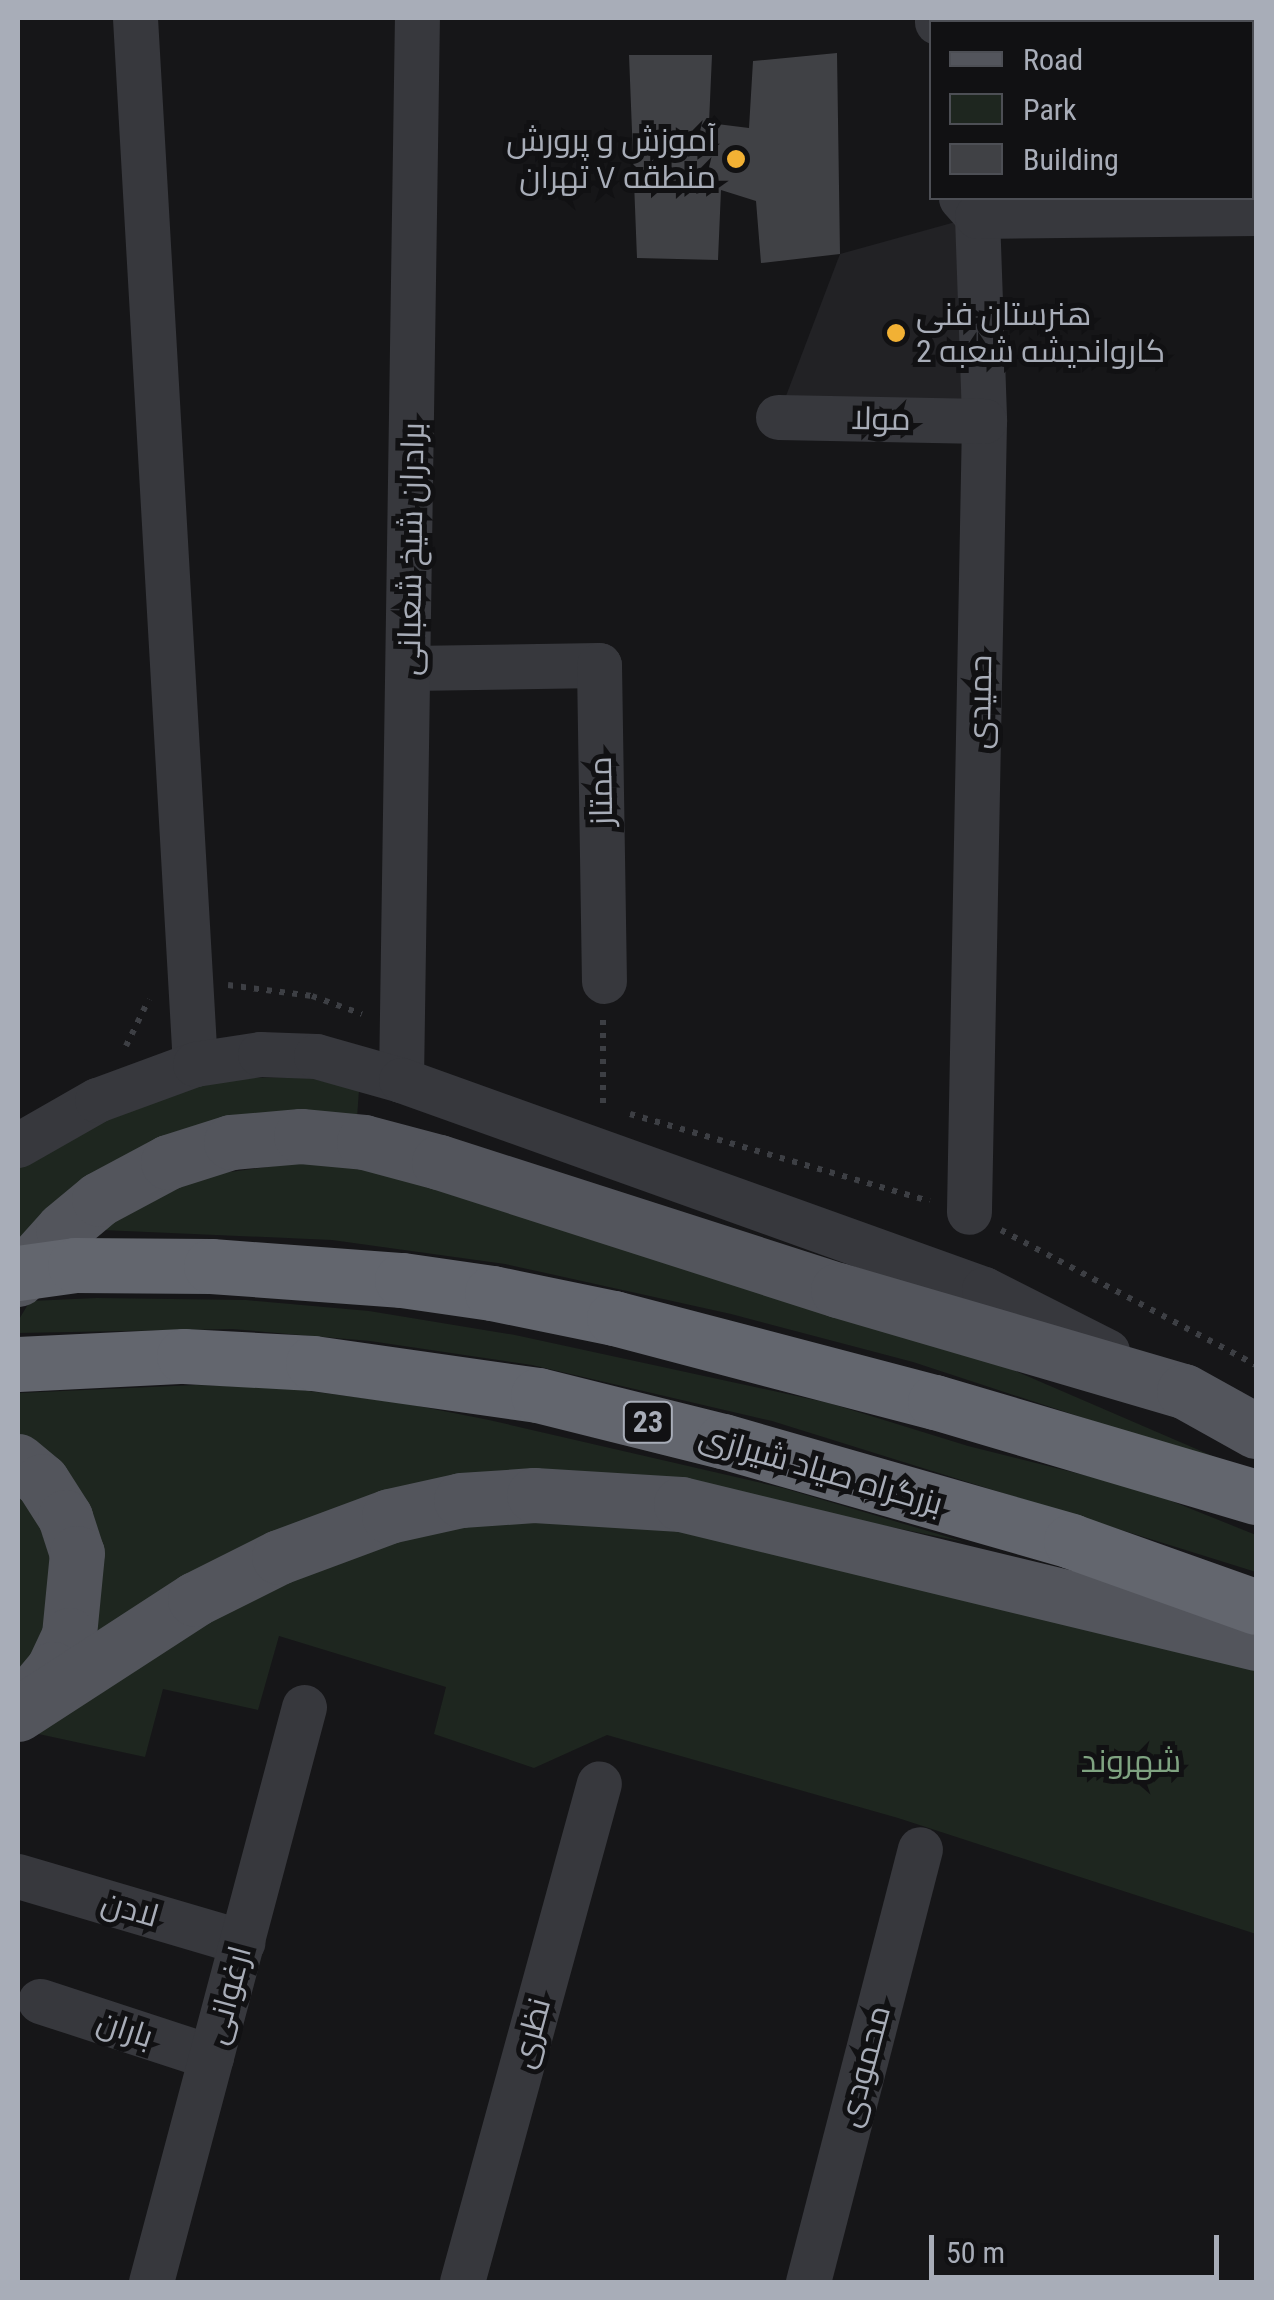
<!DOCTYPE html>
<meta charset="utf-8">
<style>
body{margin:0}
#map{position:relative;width:1274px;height:2300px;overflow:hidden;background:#161618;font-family:"Roboto Condensed",Cairo,sans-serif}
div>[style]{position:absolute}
.built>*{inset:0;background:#222225}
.green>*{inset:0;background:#1e261f}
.building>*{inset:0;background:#404145}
.path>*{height:6px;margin-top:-3px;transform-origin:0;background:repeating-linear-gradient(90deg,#3d3f44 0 5px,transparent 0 13px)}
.minor>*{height:45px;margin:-22.5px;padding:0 22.5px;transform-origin:22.5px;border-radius:22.5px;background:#37383d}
.major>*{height:55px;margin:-27.5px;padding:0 27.5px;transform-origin:27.5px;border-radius:27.5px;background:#53555c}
.highway>*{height:55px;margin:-27.5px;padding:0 27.5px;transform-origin:27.5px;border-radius:27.5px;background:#63666e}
.dots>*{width:28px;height:28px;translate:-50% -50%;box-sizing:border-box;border:5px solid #111113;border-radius:50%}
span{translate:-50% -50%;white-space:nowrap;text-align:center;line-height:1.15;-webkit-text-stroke:10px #111113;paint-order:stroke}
.shield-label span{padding:2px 8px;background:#111113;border:2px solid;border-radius:8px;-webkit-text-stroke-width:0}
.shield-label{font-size:30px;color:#a8adb8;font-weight:700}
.poi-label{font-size:32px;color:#a8adb8}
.right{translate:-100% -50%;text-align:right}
.left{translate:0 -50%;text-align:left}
.street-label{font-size:32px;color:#a8adb8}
.park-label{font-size:32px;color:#7fa381}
.frame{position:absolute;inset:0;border:20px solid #a8adb8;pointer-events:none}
.legend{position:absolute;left:929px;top:20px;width:325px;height:180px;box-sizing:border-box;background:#111113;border:2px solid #4d4f55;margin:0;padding:12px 18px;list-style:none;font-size:30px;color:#a8adb8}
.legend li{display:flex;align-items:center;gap:20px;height:50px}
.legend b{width:50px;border:2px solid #4d4f55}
.scale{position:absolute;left:929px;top:2235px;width:290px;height:45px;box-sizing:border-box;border:5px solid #a8adb8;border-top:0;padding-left:12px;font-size:30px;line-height:35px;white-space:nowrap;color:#a8adb8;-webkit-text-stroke:8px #111113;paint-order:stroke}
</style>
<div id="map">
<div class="built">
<i style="clip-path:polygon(977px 216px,984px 413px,778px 417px,840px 254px)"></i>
</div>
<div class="green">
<i style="clip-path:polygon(305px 1077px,359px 1090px,357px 1118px,18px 1239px,18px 1162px,186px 1079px)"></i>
<i style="clip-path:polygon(314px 1161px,381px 1170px,992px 1361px,1252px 1473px,913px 1362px,731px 1314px,505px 1264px,332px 1240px,102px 1230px,147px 1203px,207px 1175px)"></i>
<i style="clip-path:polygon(97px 1298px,246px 1300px,369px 1311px,515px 1335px,829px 1403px,968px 1446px,1144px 1490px,1256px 1535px,1256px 1572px,772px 1421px,532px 1365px,370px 1341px,232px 1329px,18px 1333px,18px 1321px,30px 1301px)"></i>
<i style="clip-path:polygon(196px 1385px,286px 1388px,408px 1404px,489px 1420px,783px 1488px,965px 1542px,659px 1480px,557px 1474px,84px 1644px,18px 1447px,18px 1393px)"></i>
<i style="clip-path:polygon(18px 1478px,25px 1482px,63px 1596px,18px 1682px)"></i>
<i style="clip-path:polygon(459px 1519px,680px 1524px,1256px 1669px,1256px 1934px,898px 1818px,607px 1735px,534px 1768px,434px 1734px,446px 1687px,279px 1636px,258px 1710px,163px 1689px,145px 1757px,34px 1733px,231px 1595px)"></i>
</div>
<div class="building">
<i style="clip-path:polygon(837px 53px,840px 254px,761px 263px,756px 201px,721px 190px,718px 260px,637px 258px,629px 55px,712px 55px,709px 123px,749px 128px,753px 61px)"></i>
</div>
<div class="path">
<i style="left:228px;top:985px;width:85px;rotate:7.5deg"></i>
<i style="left:312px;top:996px;width:53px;rotate:19.8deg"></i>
<i style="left:603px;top:1020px;width:86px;rotate:90deg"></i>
<i style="left:126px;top:1046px;width:52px;rotate:-63.9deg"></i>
<i style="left:630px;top:1114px;width:312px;rotate:16.2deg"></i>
<i style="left:1001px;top:1230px;width:289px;rotate:27.9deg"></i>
</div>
<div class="minor">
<i style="left:135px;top:18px;width:1048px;rotate:86.72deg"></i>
<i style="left:937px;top:18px;width:4px;rotate:90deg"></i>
<i style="left:961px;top:198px;width:24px;rotate:48deg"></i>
<i style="left:977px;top:216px;width:205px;rotate:88deg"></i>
<i style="left:984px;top:421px;width:791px;rotate:91.09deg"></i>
<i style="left:977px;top:216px;width:279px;rotate:-0.6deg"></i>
<i style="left:778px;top:417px;width:206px;rotate:1.1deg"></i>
<i style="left:410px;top:668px;width:189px;rotate:-0.9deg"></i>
<i style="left:599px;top:665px;width:316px;rotate:89.1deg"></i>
<i style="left:401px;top:1080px;width:1062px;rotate:-89.14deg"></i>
<i style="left:18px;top:1145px;width:91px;rotate:-29.7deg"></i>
<i style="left:97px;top:1100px;width:104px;rotate:-20.2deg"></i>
<i style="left:195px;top:1064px;width:66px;rotate:-8.7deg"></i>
<i style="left:260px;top:1054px;width:56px;rotate:2deg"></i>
<i style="left:316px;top:1056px;width:88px;rotate:15.8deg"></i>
<i style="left:401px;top:1080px;width:619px;rotate:19.72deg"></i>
<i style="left:984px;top:1289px;width:138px;rotate:26.8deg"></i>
<i style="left:18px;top:1876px;width:234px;rotate:16.4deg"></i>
<i style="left:40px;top:2001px;width:180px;rotate:18.1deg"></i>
<i style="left:151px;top:2282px;width:595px;rotate:-75.1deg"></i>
<i style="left:462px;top:2282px;width:517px;rotate:-74.65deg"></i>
<i style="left:808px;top:2282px;width:447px;rotate:-75.5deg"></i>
</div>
<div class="major">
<i style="left:18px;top:1279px;width:67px;rotate:-48deg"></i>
<i style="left:63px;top:1229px;width:47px;rotate:-39.8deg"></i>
<i style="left:99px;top:1199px;width:78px;rotate:-28.2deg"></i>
<i style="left:168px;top:1162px;width:66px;rotate:-17.6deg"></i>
<i style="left:231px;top:1142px;width:70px;rotate:-4.9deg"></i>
<i style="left:301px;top:1136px;width:63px;rotate:5.4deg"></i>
<i style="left:364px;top:1142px;width:78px;rotate:14.9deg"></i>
<i style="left:439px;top:1162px;width:419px;rotate:17.8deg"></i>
<i style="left:838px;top:1290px;width:360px;rotate:16.3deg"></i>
<i style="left:1184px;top:1391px;width:82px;rotate:29.1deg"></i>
<i style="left:18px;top:1461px;width:31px;rotate:40deg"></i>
<i style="left:42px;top:1481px;width:43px;rotate:57.4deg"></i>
<i style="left:65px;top:1517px;width:38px;rotate:72deg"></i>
<i style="left:77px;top:1553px;width:82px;rotate:95.6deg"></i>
<i style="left:69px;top:1635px;width:38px;rotate:115deg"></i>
<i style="left:53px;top:1669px;width:38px;rotate:130deg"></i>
<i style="left:18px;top:1714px;width:211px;rotate:-33deg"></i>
<i style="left:195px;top:1599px;width:94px;rotate:-26.6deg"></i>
<i style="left:279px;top:1557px;width:117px;rotate:-20.4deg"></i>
<i style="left:389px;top:1516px;width:74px;rotate:-12.5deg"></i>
<i style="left:461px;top:1500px;width:73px;rotate:-3.9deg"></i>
<i style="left:534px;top:1495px;width:147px;rotate:3.5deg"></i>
<i style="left:681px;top:1504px;width:592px;rotate:13.59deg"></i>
</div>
<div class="highway">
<i style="left:18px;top:1273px;width:58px;rotate:-8deg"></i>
<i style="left:75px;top:1265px;width:136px;rotate:0.4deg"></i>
<i style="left:211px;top:1266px;width:192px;rotate:4.2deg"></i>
<i style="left:402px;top:1280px;width:91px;rotate:8.2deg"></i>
<i style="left:492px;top:1293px;width:125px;rotate:11.6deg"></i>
<i style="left:614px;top:1318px;width:332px;rotate:14.7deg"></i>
<i style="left:935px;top:1402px;width:335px;rotate:16.5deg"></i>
<i style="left:18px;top:1364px;width:166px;rotate:-2.8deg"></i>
<i style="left:184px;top:1356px;width:129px;rotate:3.1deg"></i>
<i style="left:313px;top:1363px;width:227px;rotate:8.1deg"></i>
<i style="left:538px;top:1395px;width:191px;rotate:14deg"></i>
<i style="left:723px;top:1441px;width:362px;rotate:16deg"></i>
<i style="left:1071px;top:1541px;width:196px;rotate:19.6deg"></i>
</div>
<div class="dots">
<i style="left:736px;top:159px;background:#f2b134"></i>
<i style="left:896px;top:333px;background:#f2b134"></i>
</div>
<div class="shield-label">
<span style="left:648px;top:1422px">23</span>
</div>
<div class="poi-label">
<span class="right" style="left:716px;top:159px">آموزش و پرورش<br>منطقه ۷ تهران</span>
<span class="left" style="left:916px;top:333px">هنرستان فنی<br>کارواندیشه شعبه 2</span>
</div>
<div class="street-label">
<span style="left:881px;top:419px;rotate:1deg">مولا</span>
<span style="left:411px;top:549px;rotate:-89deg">برادران شیخ شعبانی</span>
<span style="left:980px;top:702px;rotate:-89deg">حمیدی</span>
<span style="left:601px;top:791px;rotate:-91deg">ممتاز</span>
<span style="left:821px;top:1470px;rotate:16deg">بزرگراه صیاد شیرازی</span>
<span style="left:130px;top:1909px;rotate:16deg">لادن</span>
<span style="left:228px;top:1995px;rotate:-75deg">ارغوانی</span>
<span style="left:125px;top:2029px;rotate:18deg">باران</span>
<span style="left:531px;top:2033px;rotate:-75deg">نظری</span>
<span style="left:864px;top:2066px;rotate:-75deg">محمودی</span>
</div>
<div class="park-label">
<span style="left:1131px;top:1761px">شهروند</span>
</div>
<div class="frame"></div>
<ul class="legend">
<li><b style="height:12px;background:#53555c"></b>Road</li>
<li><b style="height:28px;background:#1e261f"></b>Park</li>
<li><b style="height:28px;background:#404145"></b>Building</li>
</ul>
<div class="scale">50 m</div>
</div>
